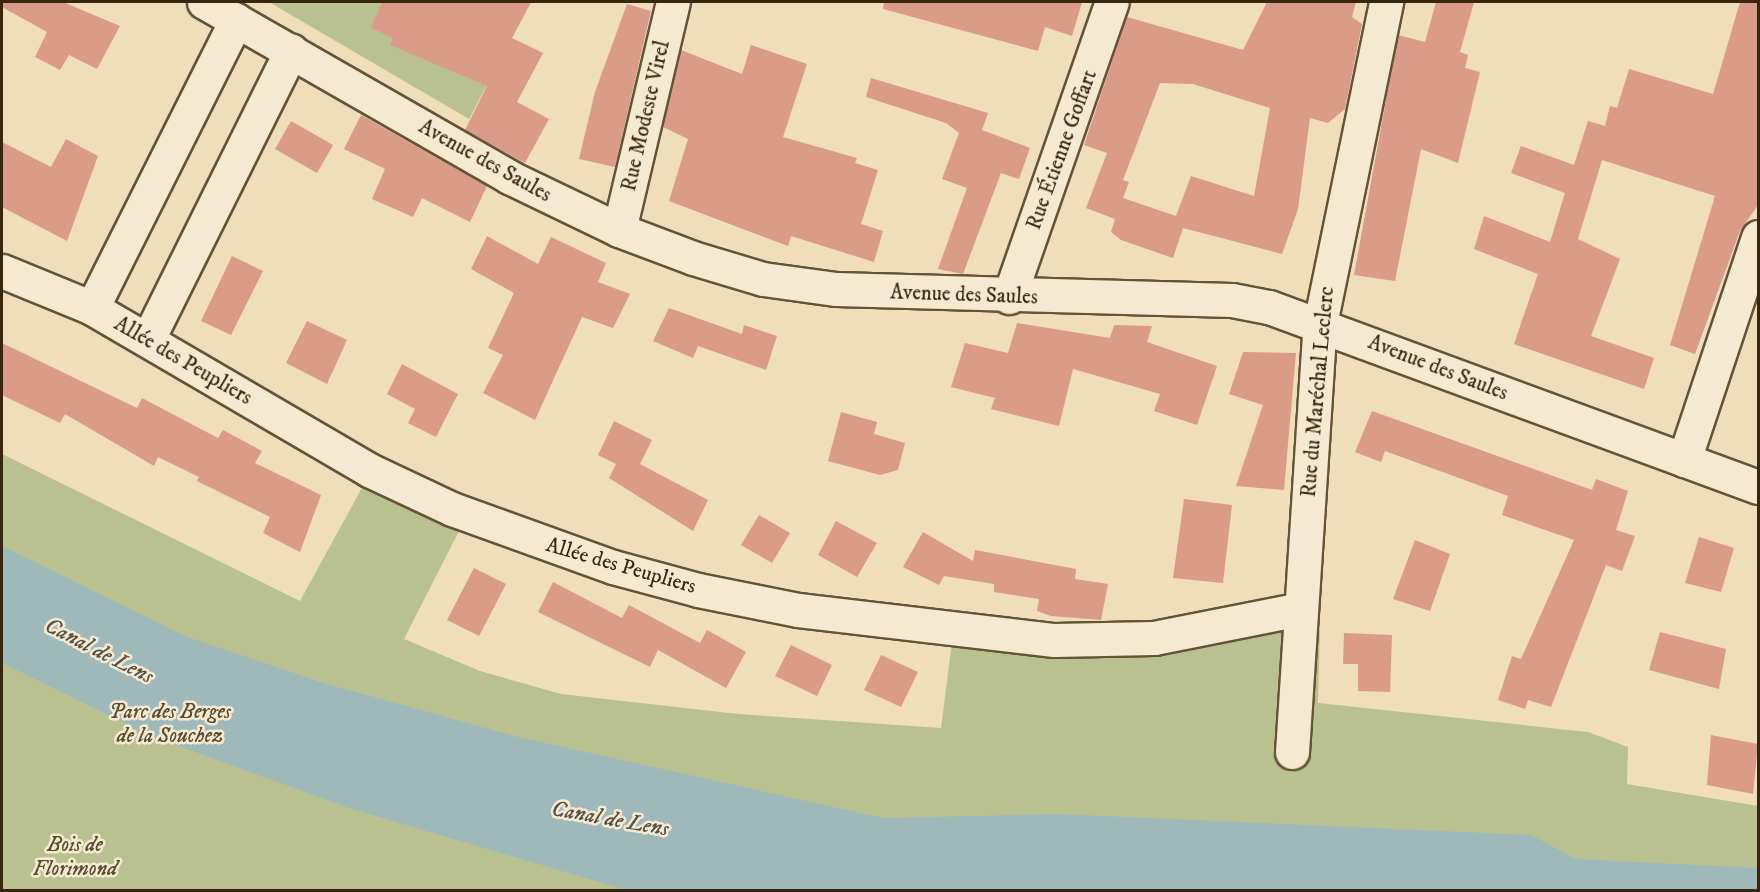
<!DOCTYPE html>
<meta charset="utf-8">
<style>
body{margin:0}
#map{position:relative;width:1760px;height:892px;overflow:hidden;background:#f0ddba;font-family:"IM FELL DW Pica",serif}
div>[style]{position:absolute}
.green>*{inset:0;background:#b9c190}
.water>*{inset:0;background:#9fb9bb}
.building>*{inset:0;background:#da9b89}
.roads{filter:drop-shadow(2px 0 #655338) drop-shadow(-2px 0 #655338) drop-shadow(0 2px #655338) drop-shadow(0 -2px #655338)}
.minor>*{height:33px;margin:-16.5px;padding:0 16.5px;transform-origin:16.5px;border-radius:16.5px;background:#f5e9d2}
span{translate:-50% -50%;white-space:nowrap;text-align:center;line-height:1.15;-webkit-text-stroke:5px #f5e9d2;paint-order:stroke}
.street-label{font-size:21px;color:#37250d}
.park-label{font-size:21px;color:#584c2e;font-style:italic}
.water-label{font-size:22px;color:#565141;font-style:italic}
.frame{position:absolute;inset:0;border:3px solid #37250d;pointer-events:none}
</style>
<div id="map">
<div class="green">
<i style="clip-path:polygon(269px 2px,531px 2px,469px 119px)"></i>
<i style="clip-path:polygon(2px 454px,300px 601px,363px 486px,459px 531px,404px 639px,480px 671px,561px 694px,738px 714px,941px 728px,952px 642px,1108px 655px,1158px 652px,1267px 629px,1320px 630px,1318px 703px,1588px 732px,1628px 747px,1627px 784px,1758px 806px,1758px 890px,2px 890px)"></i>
</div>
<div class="water">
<i style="clip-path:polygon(2px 546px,185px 636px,323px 683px,518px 737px,883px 818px,1058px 814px,1531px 835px,1576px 859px,1758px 868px,1758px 890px,626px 890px,352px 809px,151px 736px,2px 663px)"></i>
</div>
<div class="building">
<i style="clip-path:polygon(2px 2px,63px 2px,120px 26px,97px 69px,69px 55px,60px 70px,35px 57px,47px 32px,2px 7px)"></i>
<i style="clip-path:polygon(382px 2px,531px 2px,512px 38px,543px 53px,517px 102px,549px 119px,525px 163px,465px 130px,487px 86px,390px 45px,393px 38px,371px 28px)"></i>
<i style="clip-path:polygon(884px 2px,1082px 2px,1072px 36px,1045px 27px,1038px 51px,883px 9px)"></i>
<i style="clip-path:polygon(evenodd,1267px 2px,1356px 2px,1352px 17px,1362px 24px,1345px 109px,1328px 123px,1310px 118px,1298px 209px,1282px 254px,1183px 228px,1173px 258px,1121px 240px,1111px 232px,1115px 219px,1086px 208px,1107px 153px,1084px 145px,1127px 17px,1243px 50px,1267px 2px,1160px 83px,1193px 84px,1270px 108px,1254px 196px,1191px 176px,1176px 216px,1123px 198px,1129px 182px,1123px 180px,1160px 83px)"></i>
<i style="clip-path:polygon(1436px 2px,1474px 2px,1460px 52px,1468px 55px,1465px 68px,1480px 72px,1458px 163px,1421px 149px,1395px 281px,1354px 275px,1398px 35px,1425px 42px)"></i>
<i style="clip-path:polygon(1740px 2px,1758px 2px,1758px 205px,1740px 231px,1695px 354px,1670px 345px,1715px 196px,1602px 160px,1578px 239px,1620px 259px,1591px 336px,1654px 358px,1644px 389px,1514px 344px,1538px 274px,1474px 249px,1484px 216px,1550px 242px,1565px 193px,1511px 173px,1521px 146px,1574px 165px,1588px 121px,1605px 126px,1610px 106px,1617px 108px,1629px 69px,1713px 94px)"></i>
<i style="clip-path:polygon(627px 4px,651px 11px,615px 167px,579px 159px,595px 92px)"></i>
<i style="clip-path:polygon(751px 45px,807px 64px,783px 137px,857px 158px,855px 163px,878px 170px,861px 224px,883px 231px,874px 262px,791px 236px,788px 246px,669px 201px,688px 139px,663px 127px,681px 50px,742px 74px)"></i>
<i style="clip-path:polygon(871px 78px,988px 113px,982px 130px,1030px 148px,1019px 179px,1001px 173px,963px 274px,938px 269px,967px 188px,942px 179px,959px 133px,946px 123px,866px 97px)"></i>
<i style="clip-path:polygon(361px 115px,487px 186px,470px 222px,422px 198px,413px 217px,372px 199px,385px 169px,344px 149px)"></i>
<i style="clip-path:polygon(291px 121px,333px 145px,317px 173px,275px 149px)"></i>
<i style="clip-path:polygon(66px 139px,98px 156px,67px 241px,2px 207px,2px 142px,51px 167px)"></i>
<i style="clip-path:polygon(487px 236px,538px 264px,551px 237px,606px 263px,598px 282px,630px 294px,613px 328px,582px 317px,535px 420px,483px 393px,503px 355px,488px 348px,514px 293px,471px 269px)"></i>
<i style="clip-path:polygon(232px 256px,263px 271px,231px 335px,201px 321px)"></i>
<i style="clip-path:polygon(669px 308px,742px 334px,744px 325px,777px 336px,766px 370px,698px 346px,693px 358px,653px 341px)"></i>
<i style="clip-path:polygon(307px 321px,347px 340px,327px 384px,286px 363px)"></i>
<i style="clip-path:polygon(1017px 323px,1110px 338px,1114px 325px,1152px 326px,1147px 342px,1217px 366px,1197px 425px,1154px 411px,1160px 394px,1073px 369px,1059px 426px,991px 409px,995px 398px,951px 387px,965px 343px,1008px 353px)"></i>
<i style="clip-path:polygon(2px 343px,137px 408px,142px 398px,218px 438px,223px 430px,262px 451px,255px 463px,321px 495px,300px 552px,263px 533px,270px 517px,197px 481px,199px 477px,158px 457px,154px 466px,65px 414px,60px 423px,2px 395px)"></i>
<i style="clip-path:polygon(1243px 352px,1296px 353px,1284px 490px,1236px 486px,1263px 405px,1229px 394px)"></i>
<i style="clip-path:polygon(402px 364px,458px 394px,436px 437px,408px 423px,415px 409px,387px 394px)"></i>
<i style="clip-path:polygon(1372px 411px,1592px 490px,1596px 479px,1628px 491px,1616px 530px,1635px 536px,1622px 571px,1606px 565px,1551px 707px,1528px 700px,1525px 709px,1498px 700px,1512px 656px,1521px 659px,1574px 540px,1502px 515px,1508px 496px,1385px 451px,1381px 462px,1355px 452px)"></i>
<i style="clip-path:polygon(841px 412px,877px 422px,874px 434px,905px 443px,898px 470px,880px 475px,828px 461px)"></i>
<i style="clip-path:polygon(614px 421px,652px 440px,640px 464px,708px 500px,693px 531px,609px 478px,616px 464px,598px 455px)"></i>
<i style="clip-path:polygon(1184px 499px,1232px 505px,1223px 583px,1173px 578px)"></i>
<i style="clip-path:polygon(759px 515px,790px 533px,772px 563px,741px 545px)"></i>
<i style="clip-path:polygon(836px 521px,877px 543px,857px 577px,818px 555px)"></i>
<i style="clip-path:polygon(923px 532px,973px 561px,975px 550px,1076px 569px,1075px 579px,1108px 584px,1101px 620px,1051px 616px,1037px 611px,1039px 599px,994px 592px,994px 584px,944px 576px,939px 585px,903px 567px)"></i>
<i style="clip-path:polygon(1699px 537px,1734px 548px,1721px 592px,1685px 583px)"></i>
<i style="clip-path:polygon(1415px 540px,1450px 554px,1430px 611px,1393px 599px)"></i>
<i style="clip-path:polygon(474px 568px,506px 584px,479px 636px,447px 620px)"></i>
<i style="clip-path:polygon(553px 582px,622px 618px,629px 605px,700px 643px,707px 630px,746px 652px,726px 688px,658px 650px,650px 667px,538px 612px)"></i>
<i style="clip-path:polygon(1660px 632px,1726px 649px,1719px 689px,1649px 670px)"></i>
<i style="clip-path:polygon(1344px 633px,1392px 635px,1390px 692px,1358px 691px,1358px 664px,1343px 664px)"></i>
<i style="clip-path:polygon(791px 645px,832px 665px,817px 696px,775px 676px)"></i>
<i style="clip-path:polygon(881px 655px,918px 672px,901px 707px,864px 690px)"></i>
<i style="clip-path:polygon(1711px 735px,1758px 744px,1753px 794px,1707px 785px)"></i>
</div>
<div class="roads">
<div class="minor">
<i style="left:204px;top:2px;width:352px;rotate:29.8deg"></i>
<i style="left:509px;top:177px;width:122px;rotate:25.7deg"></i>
<i style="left:619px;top:230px;width:79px;rotate:20.7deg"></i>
<i style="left:693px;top:258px;width:73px;rotate:16.7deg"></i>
<i style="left:763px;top:279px;width:74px;rotate:7.8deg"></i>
<i style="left:836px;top:289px;width:396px;rotate:1.6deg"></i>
<i style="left:1232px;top:300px;width:38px;rotate:11deg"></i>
<i style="left:1269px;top:307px;width:521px;rotate:20.21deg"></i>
<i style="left:619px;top:230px;width:234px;rotate:-76.7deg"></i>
<i style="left:2px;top:271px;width:97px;rotate:22.3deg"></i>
<i style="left:92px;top:308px;width:321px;rotate:30.3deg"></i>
<i style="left:369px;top:470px;width:92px;rotate:25.2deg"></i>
<i style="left:452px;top:509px;width:171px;rotate:19.8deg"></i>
<i style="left:613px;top:567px;width:88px;rotate:15.1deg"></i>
<i style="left:698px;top:590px;width:102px;rotate:11.3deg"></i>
<i style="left:798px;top:610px;width:258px;rotate:6.7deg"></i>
<i style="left:1054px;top:640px;width:100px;rotate:-1.1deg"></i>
<i style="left:1154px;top:638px;width:149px;rotate:-11.2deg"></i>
<i style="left:1009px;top:297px;width:312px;rotate:-70.8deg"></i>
<i style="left:92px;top:308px;width:322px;rotate:-63.4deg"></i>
<i style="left:148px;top:339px;width:322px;rotate:-63.6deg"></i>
<i style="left:1684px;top:460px;width:235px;rotate:-71.6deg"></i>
<i style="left:1292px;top:752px;width:429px;rotate:-86.3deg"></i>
<i style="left:1320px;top:324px;width:329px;rotate:-78.4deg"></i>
</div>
</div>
<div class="street-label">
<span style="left:646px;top:116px;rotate:-77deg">Rue Modeste Virel</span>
<span style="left:1062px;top:150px;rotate:-70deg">Rue Étienne Goffart</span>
<span style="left:485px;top:161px;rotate:29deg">Avenue des Saules</span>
<span style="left:964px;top:295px;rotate:2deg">Avenue des Saules</span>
<span style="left:183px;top:361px;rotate:30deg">Allée des Peupliers</span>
<span style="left:1438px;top:368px;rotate:21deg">Avenue des Saules</span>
<span style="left:1318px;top:392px;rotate:-85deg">Rue du Maréchal Leclerc</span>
<span style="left:621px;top:566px;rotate:16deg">Allée des Peupliers</span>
</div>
<div class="park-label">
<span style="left:170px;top:724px">Parc des Berges<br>de la Souchez</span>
<span style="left:75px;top:857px">Bois de<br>Florimond</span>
</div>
<div class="water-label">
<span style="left:99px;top:651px;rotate:27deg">Canal de Lens</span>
<span style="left:610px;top:819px;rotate:10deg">Canal de Lens</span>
</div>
<div class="frame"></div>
</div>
